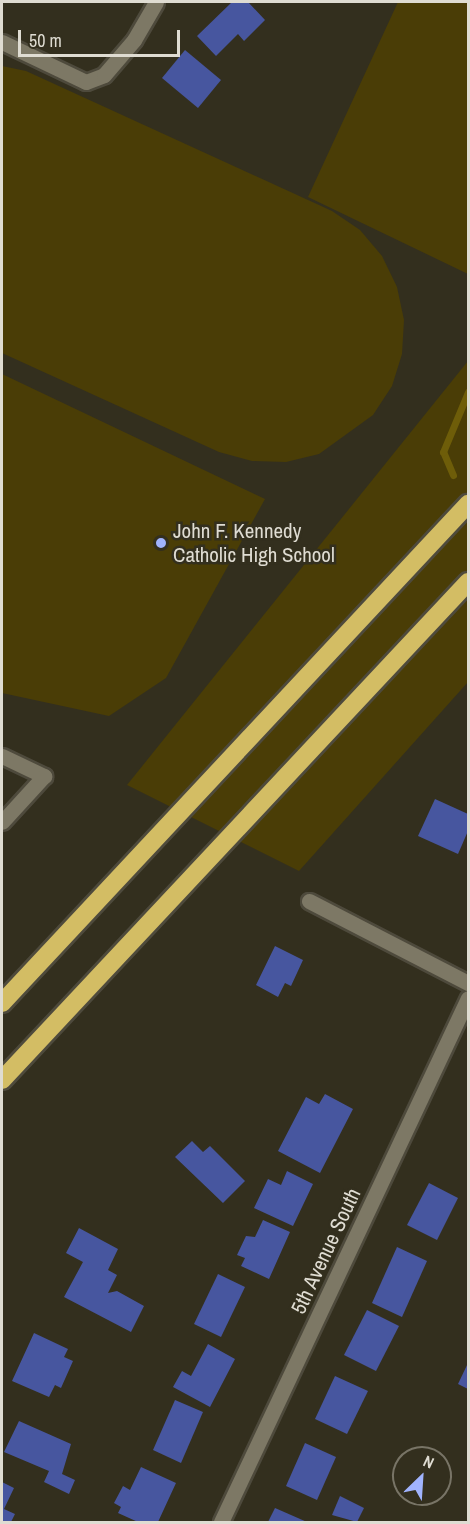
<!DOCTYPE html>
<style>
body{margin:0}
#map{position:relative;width:470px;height:1524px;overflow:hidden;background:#332f1e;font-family:"Archivo Narrow",sans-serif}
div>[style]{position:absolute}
.green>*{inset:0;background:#4a3d06}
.stream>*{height:7px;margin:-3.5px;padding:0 3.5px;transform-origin:3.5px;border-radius:3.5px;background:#6e5d09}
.building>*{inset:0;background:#47569f}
.roads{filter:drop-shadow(2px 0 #4e4a3c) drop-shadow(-2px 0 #4e4a3c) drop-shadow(0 2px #4e4a3c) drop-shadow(0 -2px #4e4a3c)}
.minor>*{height:15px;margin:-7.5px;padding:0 7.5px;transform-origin:7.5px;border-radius:7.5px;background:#7d7865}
.highway>*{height:18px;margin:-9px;padding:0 9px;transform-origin:9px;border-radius:9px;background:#d3bd64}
.dots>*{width:16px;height:16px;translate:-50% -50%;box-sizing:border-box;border:3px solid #332f1e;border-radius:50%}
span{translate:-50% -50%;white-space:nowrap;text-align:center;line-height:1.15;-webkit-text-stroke:5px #332f1e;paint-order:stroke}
.poi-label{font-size:21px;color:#dfdcd2}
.left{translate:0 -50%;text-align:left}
.street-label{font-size:21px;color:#dfdcd2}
.frame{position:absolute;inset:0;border:3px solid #dfdcd2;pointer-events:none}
.north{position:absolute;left:392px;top:1446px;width:60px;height:60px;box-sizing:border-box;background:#332f1e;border:2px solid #787466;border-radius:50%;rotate:25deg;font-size:16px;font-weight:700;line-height:24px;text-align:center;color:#dfdcd2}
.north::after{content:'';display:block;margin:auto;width:21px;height:27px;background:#a0b3fd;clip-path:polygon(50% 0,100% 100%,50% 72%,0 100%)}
.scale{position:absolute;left:18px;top:30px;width:162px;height:27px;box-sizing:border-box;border:3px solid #dfdcd2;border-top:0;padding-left:8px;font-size:18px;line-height:21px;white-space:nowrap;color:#dfdcd2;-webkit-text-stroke:4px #332f1e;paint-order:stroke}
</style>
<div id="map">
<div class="green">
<i style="clip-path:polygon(398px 2px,468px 2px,468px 274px,308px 197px)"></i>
<i style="clip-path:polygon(2px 66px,26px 71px,332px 211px,360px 230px,382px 256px,397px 287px,404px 320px,402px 354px,392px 386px,373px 415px,319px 454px,286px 462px,252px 461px,219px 452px,2px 353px)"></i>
<i style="clip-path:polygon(468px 361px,468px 682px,299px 871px,127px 785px)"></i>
<i style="clip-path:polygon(2px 374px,265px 499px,166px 678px,109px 716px,2px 693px)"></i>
</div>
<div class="stream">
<i style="left:453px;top:475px;width:25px;rotate:-113deg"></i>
<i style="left:443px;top:452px;width:65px;rotate:-67.4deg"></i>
</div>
<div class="building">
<i style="clip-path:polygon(232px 2px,248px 2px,265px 20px,244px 41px,238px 34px,216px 56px,197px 36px)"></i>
<i style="clip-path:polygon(185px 50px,221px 80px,198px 108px,162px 78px)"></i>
<i style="clip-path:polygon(435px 799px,468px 814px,468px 831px,458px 854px,418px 836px)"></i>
<i style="clip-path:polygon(275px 946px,303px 960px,291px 986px,285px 983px,278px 997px,256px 985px)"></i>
<i style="clip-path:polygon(325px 1094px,353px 1109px,320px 1173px,278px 1151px,306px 1097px,319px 1104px)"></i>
<i style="clip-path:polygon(192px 1141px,203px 1152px,210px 1146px,245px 1181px,223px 1203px,175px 1157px)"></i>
<i style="clip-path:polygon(287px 1171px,313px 1184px,293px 1226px,254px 1208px,268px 1179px,281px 1185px)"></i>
<i style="clip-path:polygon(429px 1183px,458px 1198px,437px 1240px,407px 1225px)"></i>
<i style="clip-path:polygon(263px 1220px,290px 1232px,269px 1279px,241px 1266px,245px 1258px,237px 1255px,246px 1236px,255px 1237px)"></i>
<i style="clip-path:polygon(79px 1228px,118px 1249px,108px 1270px,117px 1275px,108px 1293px,117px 1291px,144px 1306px,131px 1332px,64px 1297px,83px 1262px,66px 1253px)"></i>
<i style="clip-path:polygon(397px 1247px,427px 1261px,402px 1317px,372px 1303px)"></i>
<i style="clip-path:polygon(218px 1274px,245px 1287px,221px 1337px,194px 1324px)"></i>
<i style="clip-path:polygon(367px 1310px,399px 1326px,376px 1371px,344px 1355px)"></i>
<i style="clip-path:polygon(34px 1333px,68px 1349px,64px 1357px,73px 1361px,61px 1388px,55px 1385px,49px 1397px,12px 1381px)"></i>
<i style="clip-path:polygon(208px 1344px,235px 1359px,210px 1407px,173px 1387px,182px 1371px,191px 1376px)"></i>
<i style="clip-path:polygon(468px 1363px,468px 1389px,458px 1384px)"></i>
<i style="clip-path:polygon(335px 1376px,368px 1391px,347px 1434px,315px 1419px)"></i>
<i style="clip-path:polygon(175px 1400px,203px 1412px,181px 1463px,153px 1450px)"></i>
<i style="clip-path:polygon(19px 1421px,71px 1444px,62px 1474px,75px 1480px,69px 1494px,44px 1482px,49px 1471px,4px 1452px)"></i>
<i style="clip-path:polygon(305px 1443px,336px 1457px,317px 1500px,286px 1486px)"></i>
<i style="clip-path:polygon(141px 1467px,176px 1483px,158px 1522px,138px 1522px,118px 1513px,121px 1507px,114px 1503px,123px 1486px,130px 1490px)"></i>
<i style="clip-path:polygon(2px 1482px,14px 1488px,4px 1509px,15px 1514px,11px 1522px,2px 1522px)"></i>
<i style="clip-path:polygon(340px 1496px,364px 1508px,357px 1522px,332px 1515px)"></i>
<i style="clip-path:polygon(275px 1508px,307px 1522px,268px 1522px)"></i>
</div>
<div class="roads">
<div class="minor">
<i style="left:2px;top:42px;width:93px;rotate:25.5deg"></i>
<i style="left:86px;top:82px;width:19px;rotate:-21deg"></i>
<i style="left:104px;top:75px;width:46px;rotate:-49.4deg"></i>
<i style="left:134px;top:40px;width:44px;rotate:-59.9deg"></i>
<i style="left:2px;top:756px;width:47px;rotate:25.5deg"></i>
<i style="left:44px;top:776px;width:62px;rotate:132.4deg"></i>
<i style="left:309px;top:901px;width:179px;rotate:27.3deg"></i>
<i style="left:221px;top:1522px;width:579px;rotate:-64.76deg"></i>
</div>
<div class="highway">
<i style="left:2px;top:1003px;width:683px;rotate:-46.96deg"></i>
<i style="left:2px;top:1080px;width:682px;rotate:-46.9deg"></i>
</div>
</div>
<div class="dots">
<i style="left:161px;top:543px;background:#a0b3fd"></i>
</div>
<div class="poi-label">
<span class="left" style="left:173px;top:543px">John F. Kennedy<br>Catholic High School</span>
</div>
<div class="street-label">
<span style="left:326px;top:1251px;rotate:-65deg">5th Avenue South</span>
</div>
<div class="frame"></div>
<div class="north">N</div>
<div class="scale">50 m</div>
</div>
